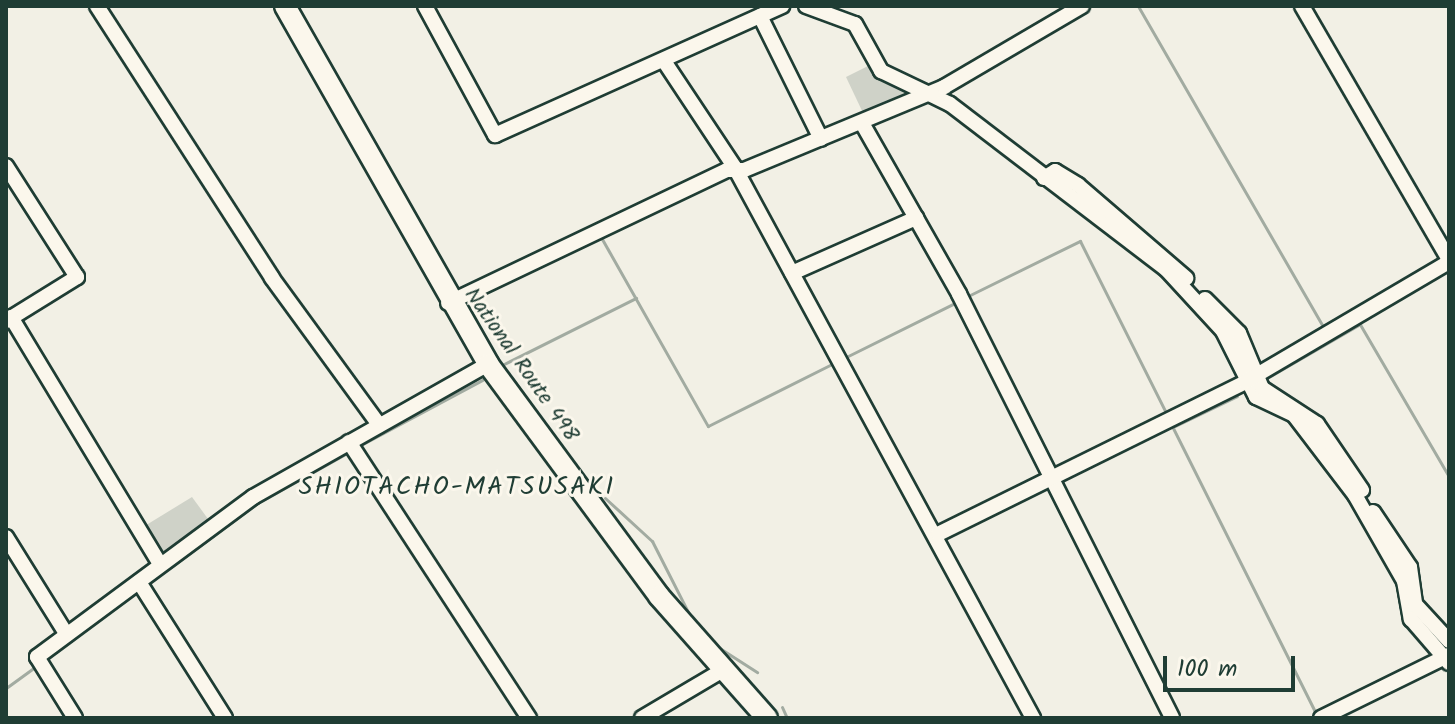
<!DOCTYPE html>
<style>
body{margin:0}
#map{position:relative;width:1455px;height:724px;overflow:hidden;background:#f2f0e5;font-family:Kalam,sans-serif}
div>[style]{position:absolute}
.green>*{inset:0;background:#cfd2c8}
.stream>*{height:3px;margin:-1.5px;padding:0 1.5px;transform-origin:1.5px;border-radius:1.5px;background:#a2aba1}
.roads{filter:drop-shadow(2px 0 #1f3d34) drop-shadow(-2px 0 #1f3d34) drop-shadow(0 2px #1f3d34) drop-shadow(0 -2px #1f3d34)}
.minor>*{height:14px;margin:-7px;padding:0 7px;transform-origin:7px;border-radius:7px;background:#fbf7ec}
.highway>*{height:20px;margin:-10px;padding:0 10px;transform-origin:10px;border-radius:10px;background:#fbf7ec}
span{translate:-50% -50%;white-space:nowrap;text-align:center;line-height:1.15;-webkit-text-stroke:6px #fbf7ec;paint-order:stroke}
.street-label{font-size:22px;color:#1f3d34}
.quarter-label{font-size:26px;color:#1f3d34;letter-spacing:2px}
.frame{position:absolute;inset:0;border:8px solid #1f3d34;pointer-events:none}
.scale{position:absolute;left:1163px;top:656px;width:132px;height:36px;box-sizing:border-box;border:4px solid #1f3d34;border-top:0;padding-left:10px;font-size:24px;line-height:28px;white-space:nowrap;color:#1f3d34;-webkit-text-stroke:6px #fbf7ec;paint-order:stroke}
</style>
<div id="map">
<div class="green">
<i style="clip-path:polygon(872px 64px,920px 92px,864px 115px,846px 77px)"></i>
<i style="clip-path:polygon(192px 497px,211px 523px,161px 557px,143px 527px)"></i>
</div>
<div class="stream">
<i style="left:1138px;top:6px;width:370px;rotate:60deg"></i>
<i style="left:1323px;top:326px;width:33px;rotate:-27deg"></i>
<i style="left:908px;top:76px;width:28px;rotate:23deg"></i>
<i style="left:602px;top:239px;width:215px;rotate:60.5deg"></i>
<i style="left:708px;top:426px;width:143px;rotate:-26.6deg"></i>
<i style="left:968px;top:296px;width:125px;rotate:-26.2deg"></i>
<i style="left:1080px;top:241px;width:195px;rotate:63.4deg"></i>
<i style="left:1358px;top:321px;width:181px;rotate:59.7deg"></i>
<i style="left:842px;top:359px;width:128px;rotate:-26.4deg"></i>
<i style="left:502px;top:365px;width:150px;rotate:-26.6deg"></i>
<i style="left:512px;top:378px;width:48px;rotate:54.3deg"></i>
<i style="left:1265px;top:379px;width:110px;rotate:-30.1deg"></i>
<i style="left:1170px;top:422px;width:324px;rotate:63.4deg"></i>
<i style="left:547px;top:426px;width:22px;rotate:54deg"></i>
<i style="left:1173px;top:427px;width:71px;rotate:-25.8deg"></i>
<i style="left:359px;top:446px;width:140px;rotate:-28.2deg"></i>
<i style="left:568px;top:455px;width:42px;rotate:53.7deg"></i>
<i style="left:605px;top:498px;width:64px;rotate:42.5deg"></i>
<i style="left:652px;top:541px;width:84px;rotate:63.1deg"></i>
<i style="left:171px;top:567px;width:106px;rotate:-36.5deg"></i>
<i style="left:256px;top:504px;width:107px;rotate:-29.2deg"></i>
<i style="left:721px;top:649px;width:43px;rotate:32.6deg"></i>
<i style="left:6px;top:688px;width:37px;rotate:-36deg"></i>
<i style="left:782px;top:707px;width:12px;rotate:66deg"></i>
</div>
<div class="roads">
<div class="minor">
<i style="left:97px;top:6px;width:323px;rotate:57.2deg"></i>
<i style="left:272px;top:278px;width:182px;rotate:53.9deg"></i>
<i style="left:425px;top:6px;width:147px;rotate:61.5deg"></i>
<i style="left:495px;top:135px;width:315px;rotate:-24.2deg"></i>
<i style="left:806px;top:6px;width:52px;rotate:20.2deg"></i>
<i style="left:855px;top:24px;width:54px;rotate:61deg"></i>
<i style="left:881px;top:71px;width:76px;rotate:25.6deg"></i>
<i style="left:950px;top:104px;width:272px;rotate:37.4deg"></i>
<i style="left:1166px;top:269px;width:84px;rotate:47.4deg"></i>
<i style="left:1223px;top:331px;width:74px;rotate:63.4deg"></i>
<i style="left:1256px;top:397px;width:42px;rotate:25.3deg"></i>
<i style="left:1294px;top:415px;width:101px;rotate:52.7deg"></i>
<i style="left:1355px;top:495px;width:99px;rotate:60.3deg"></i>
<i style="left:1404px;top:581px;width:39px;rotate:80deg"></i>
<i style="left:1411px;top:619px;width:58px;rotate:49.2deg"></i>
<i style="left:1302px;top:6px;width:293px;rotate:59.9deg"></i>
<i style="left:760px;top:16px;width:137px;rotate:63.6deg"></i>
<i style="left:666px;top:64px;width:125px;rotate:56.4deg"></i>
<i style="left:735px;top:168px;width:626px;rotate:61.55deg"></i>
<i style="left:862px;top:123px;width:197px;rotate:60.4deg"></i>
<i style="left:959px;top:294px;width:474px;rotate:63.3deg"></i>
<i style="left:6px;top:166px;width:132px;rotate:57.4deg"></i>
<i style="left:77px;top:277px;width:84px;rotate:148.2deg"></i>
<i style="left:1044px;top:178px;width:13px;rotate:-32deg"></i>
<i style="left:1055px;top:171px;width:27px;rotate:31deg"></i>
<i style="left:1078px;top:185px;width:143px;rotate:40.7deg"></i>
<i style="left:792px;top:273px;width:136px;rotate:-23.9deg"></i>
<i style="left:1205px;top:299px;width:48px;rotate:45deg"></i>
<i style="left:1239px;top:333px;width:60px;rotate:67.3deg"></i>
<i style="left:1262px;top:388px;width:66px;rotate:33.2deg"></i>
<i style="left:1317px;top:424px;width:80px;rotate:55.7deg"></i>
<i style="left:448px;top:303px;width:309px;rotate:-25.5deg"></i>
<i style="left:727px;top:170px;width:17px"></i>
<i style="left:744px;top:170px;width:217px;rotate:-22.5deg"></i>
<i style="left:944px;top:87px;width:160px;rotate:-30.4deg"></i>
<i style="left:11px;top:317px;width:288px;rotate:58.9deg"></i>
<i style="left:349px;top:442px;width:330px;rotate:56.9deg"></i>
<i style="left:1373px;top:512px;width:66px;rotate:56.1deg"></i>
<i style="left:1410px;top:567px;width:37px;rotate:82deg"></i>
<i style="left:1415px;top:604px;width:50px;rotate:47.4deg"></i>
<i style="left:938px;top:534px;width:343px;rotate:-26.3deg"></i>
<i style="left:1245px;top:382px;width:237px;rotate:-30.5deg"></i>
<i style="left:6px;top:537px;width:115px;rotate:58.1deg"></i>
<i style="left:139px;top:582px;width:161px;rotate:57.7deg"></i>
<i style="left:75px;top:718px;width:72px;rotate:-121.9deg"></i>
<i style="left:37px;top:657px;width:269px;rotate:-36.5deg"></i>
<i style="left:253px;top:497px;width:270px;rotate:-29.5deg"></i>
<i style="left:642px;top:718px;width:94px;rotate:-30.7deg"></i>
<i style="left:1321px;top:718px;width:143px;rotate:-26.2deg"></i>
</div>
<div class="highway">
<i style="left:285px;top:6px;width:412px;rotate:60.4deg"></i>
<i style="left:488px;top:364px;width:288px;rotate:53.6deg"></i>
<i style="left:659px;top:596px;width:163px;rotate:48.5deg"></i>
</div>
</div>
<div class="street-label">
<span style="left:521px;top:365px;rotate:55deg">National Route 498</span>
</div>
<div class="quarter-label">
<span style="left:457px;top:488px">SHIOTACHO-MATSUSAKI</span>
</div>
<div class="frame"></div>
<div class="scale">100 m</div>
</div>
